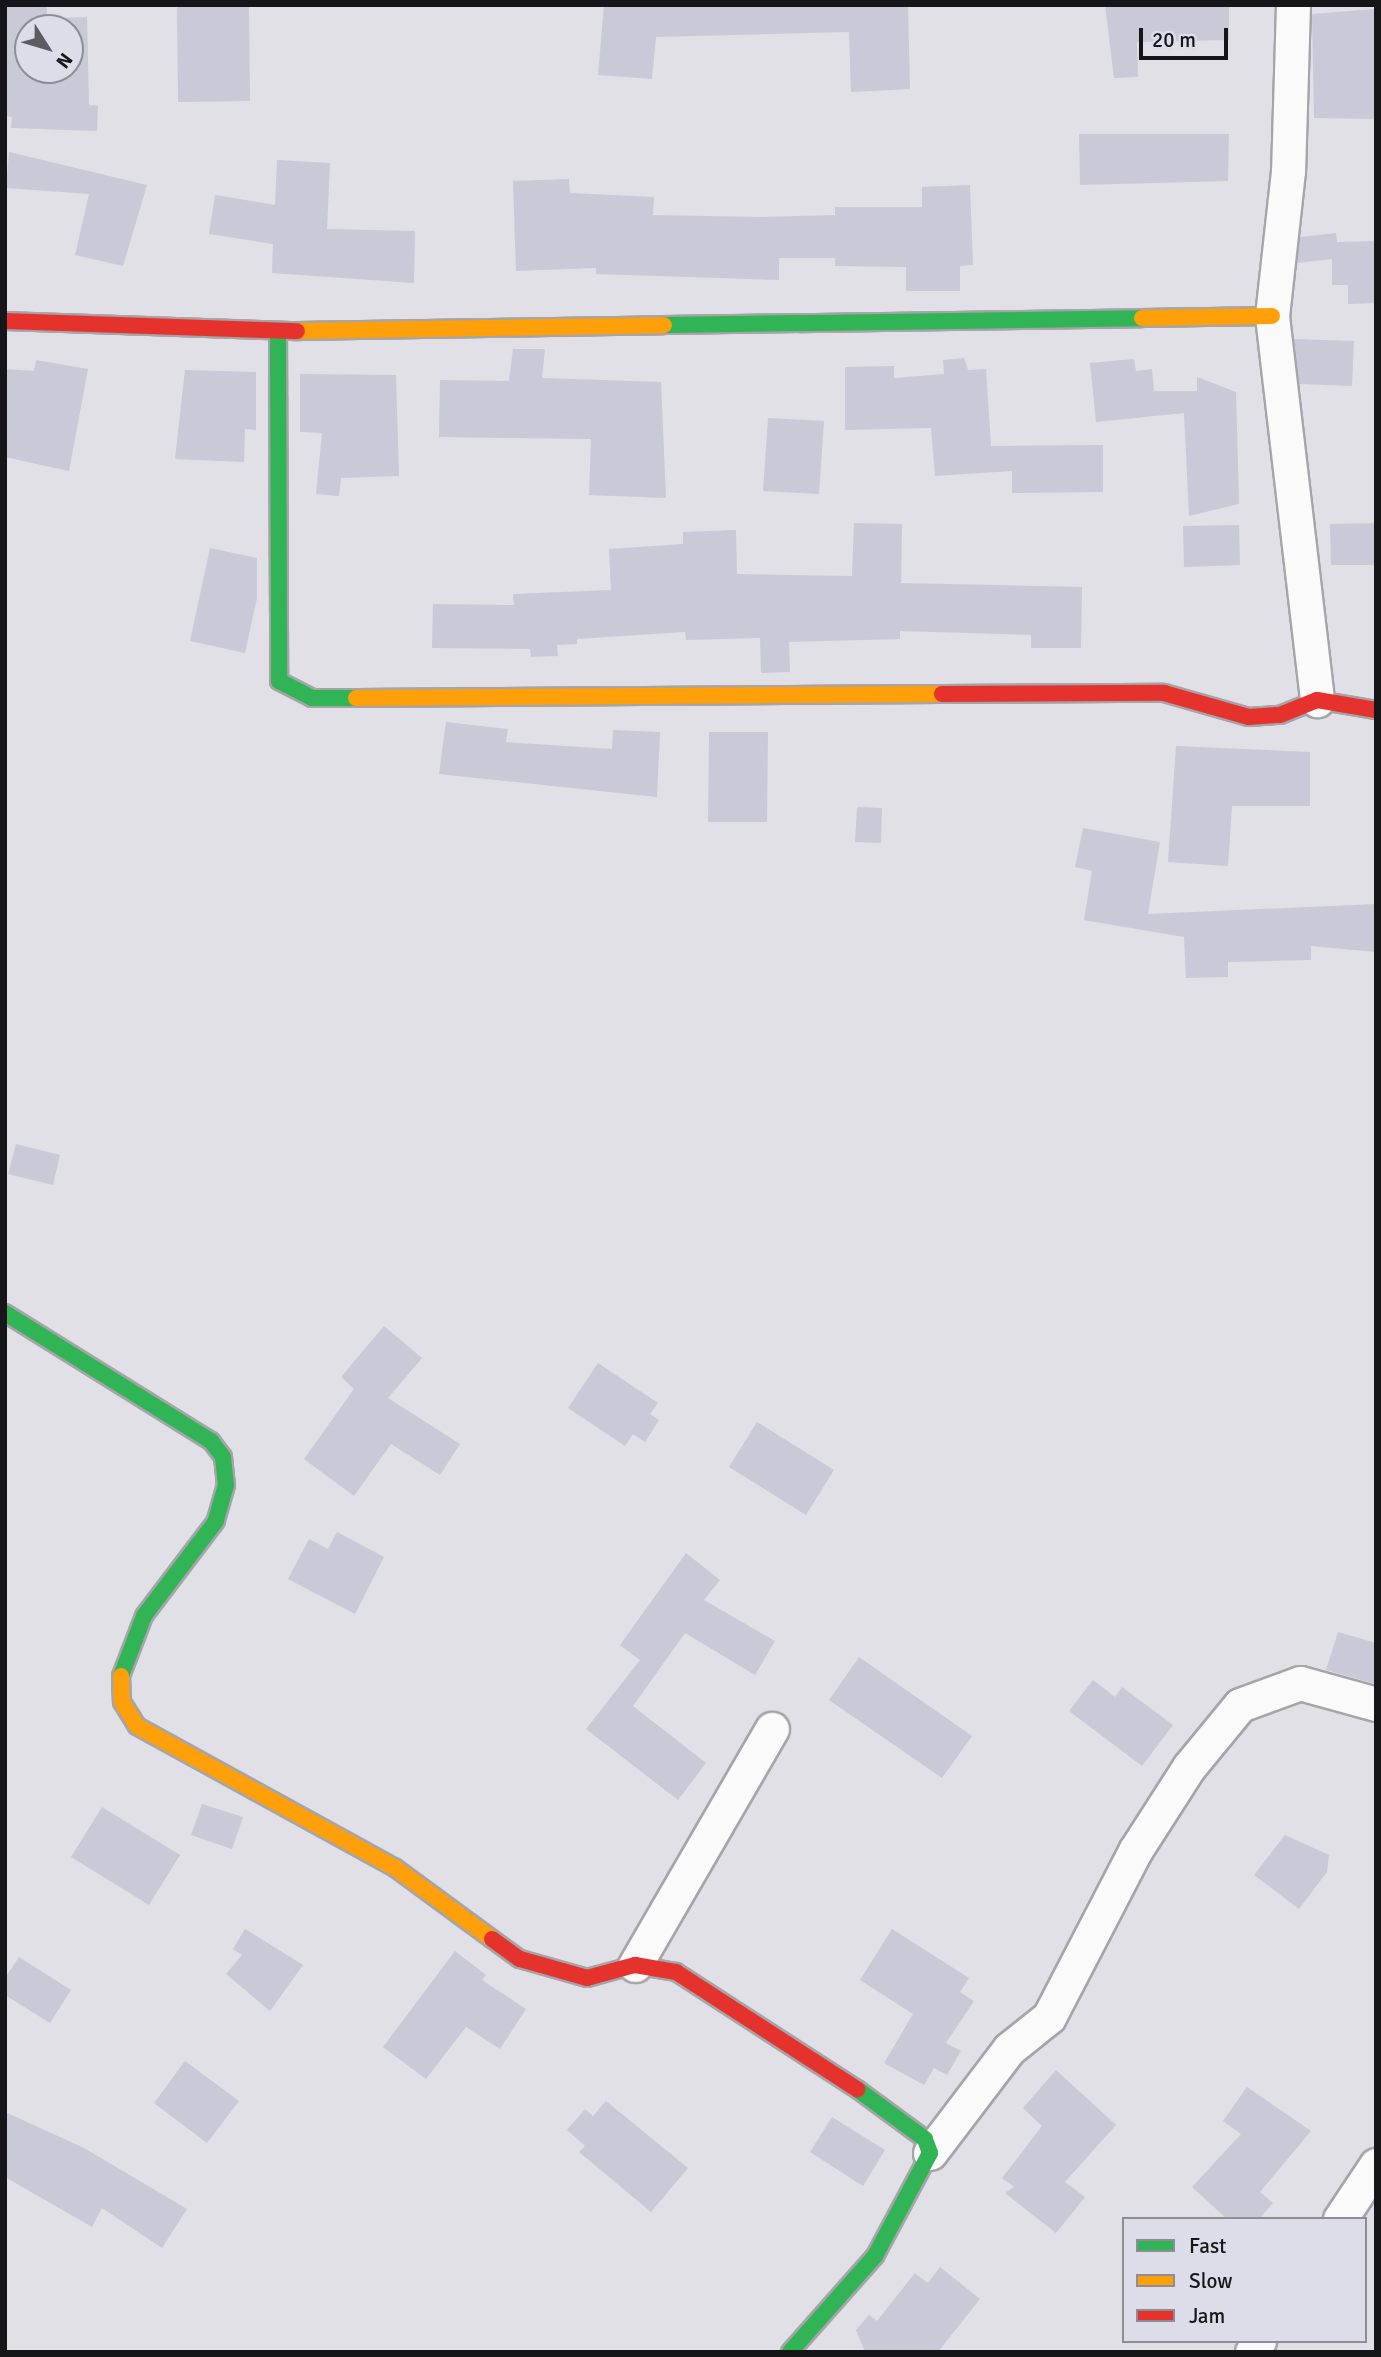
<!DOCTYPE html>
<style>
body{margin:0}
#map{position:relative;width:1381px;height:2357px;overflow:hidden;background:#e0e0e6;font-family:Signika,sans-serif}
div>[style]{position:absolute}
.building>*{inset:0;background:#c9c9d8}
.roads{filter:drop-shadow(2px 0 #a5a5a9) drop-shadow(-2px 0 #a5a5a9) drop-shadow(0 2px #a5a5a9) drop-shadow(0 -2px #a5a5a9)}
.street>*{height:33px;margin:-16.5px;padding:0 16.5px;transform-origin:16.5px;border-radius:16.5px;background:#fafafb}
.fast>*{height:16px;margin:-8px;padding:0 8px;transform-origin:8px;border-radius:8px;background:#30b455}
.slow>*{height:16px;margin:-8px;padding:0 8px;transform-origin:8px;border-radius:8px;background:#ff9f0a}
.jam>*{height:16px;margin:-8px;padding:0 8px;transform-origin:8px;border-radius:8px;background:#e5322d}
span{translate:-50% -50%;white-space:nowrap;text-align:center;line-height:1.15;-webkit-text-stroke:6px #dddde9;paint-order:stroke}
.frame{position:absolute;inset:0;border:7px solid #16161a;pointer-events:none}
.legend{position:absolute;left:1122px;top:2217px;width:245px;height:126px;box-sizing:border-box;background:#dddde9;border:2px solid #8d8d96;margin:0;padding:9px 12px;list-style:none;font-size:21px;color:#16161a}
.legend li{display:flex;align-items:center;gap:14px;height:35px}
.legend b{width:35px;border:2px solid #8d8d96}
.north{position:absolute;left:14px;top:14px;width:70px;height:70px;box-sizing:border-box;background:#dddde9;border:2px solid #8d8d96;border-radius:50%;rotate:127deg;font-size:19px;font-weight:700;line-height:28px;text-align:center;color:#16161a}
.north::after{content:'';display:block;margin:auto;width:24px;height:32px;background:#5d5d61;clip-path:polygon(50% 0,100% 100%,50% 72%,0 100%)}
.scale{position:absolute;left:1139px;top:28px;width:89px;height:32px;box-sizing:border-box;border:4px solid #16161a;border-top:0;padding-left:9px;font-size:21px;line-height:24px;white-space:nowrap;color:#16161a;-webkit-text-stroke:5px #dddde9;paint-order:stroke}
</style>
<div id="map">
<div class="building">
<i style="clip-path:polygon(evenodd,5px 5px,47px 5px,47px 18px,87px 17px,89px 105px,98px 106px,97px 131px,11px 128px,12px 117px,5px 116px,5px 5px,28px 28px,70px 28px,70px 70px,28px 70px,28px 28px)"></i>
<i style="clip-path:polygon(177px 5px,249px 5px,250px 101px,178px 102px)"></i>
<i style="clip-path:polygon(604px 5px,908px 5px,910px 89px,851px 92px,849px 32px,656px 37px,652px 79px,598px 75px)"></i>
<i style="clip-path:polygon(1105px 5px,1229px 5px,1229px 40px,1137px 42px,1138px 77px,1114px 78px)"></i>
<i style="clip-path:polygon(1376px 9px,1376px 119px,1314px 118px,1312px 14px)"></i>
<i style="clip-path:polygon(1079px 134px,1229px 134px,1228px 181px,1080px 185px)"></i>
<i style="clip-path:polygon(9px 152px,147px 185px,123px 266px,75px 255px,89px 194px,6px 188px)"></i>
<i style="clip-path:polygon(277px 160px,330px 163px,327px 229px,415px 231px,414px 283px,272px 273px,273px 244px,209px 234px,215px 195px,275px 205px)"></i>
<i style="clip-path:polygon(569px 179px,570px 193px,654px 197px,653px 215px,758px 217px,835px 215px,835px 207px,922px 207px,922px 187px,970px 185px,973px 265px,960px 266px,960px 291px,906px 291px,906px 267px,835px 266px,835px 258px,779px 258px,779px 280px,596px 274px,596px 268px,516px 271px,513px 181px)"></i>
<i style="clip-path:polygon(1336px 233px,1337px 242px,1376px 241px,1376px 303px,1348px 304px,1348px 285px,1332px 285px,1332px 259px,1297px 263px,1300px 237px)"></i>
<i style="clip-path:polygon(1294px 339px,1354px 341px,1352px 386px,1299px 384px)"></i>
<i style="clip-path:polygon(513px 349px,545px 349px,542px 378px,661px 382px,666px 498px,589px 495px,591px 439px,439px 437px,440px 380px,509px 381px)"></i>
<i style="clip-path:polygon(964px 358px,968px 370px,986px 369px,991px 446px,1103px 445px,1103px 492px,1012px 493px,1012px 471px,935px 476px,931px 428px,845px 430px,845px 367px,894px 366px,894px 378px,944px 374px,943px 360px)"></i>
<i style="clip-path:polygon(1134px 359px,1136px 371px,1152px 369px,1154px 391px,1197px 391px,1197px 377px,1236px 392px,1239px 504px,1189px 516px,1184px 413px,1096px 422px,1090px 363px)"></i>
<i style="clip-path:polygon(36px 360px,88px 369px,69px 471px,5px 457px,5px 369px,34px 371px)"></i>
<i style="clip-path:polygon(185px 370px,256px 372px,256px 430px,245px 429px,244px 462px,175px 459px)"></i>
<i style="clip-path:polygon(300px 374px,396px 375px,399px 476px,341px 478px,339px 496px,316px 494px,322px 433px,300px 432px)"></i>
<i style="clip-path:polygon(768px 418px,824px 421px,819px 494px,763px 491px)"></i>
<i style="clip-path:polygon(854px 523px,902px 524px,901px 583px,1082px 587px,1081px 648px,1031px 648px,1031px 635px,900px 631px,900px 639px,789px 642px,790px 672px,761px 673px,760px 638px,686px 640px,685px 632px,577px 639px,577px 644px,557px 645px,558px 656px,531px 657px,530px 649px,432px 648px,433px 604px,514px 605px,513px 594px,611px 590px,609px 549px,683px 544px,683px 532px,736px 530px,737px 574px,852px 576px)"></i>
<i style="clip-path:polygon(1376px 523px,1376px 565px,1331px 565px,1330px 524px)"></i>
<i style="clip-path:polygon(1239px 525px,1240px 565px,1184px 567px,1183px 526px)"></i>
<i style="clip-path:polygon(210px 548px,257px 558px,257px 598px,245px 653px,190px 641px)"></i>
<i style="clip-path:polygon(446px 722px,508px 729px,506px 742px,612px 749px,613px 730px,660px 732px,657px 797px,439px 774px)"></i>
<i style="clip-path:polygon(709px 732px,768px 732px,767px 822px,708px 822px)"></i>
<i style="clip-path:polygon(1176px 746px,1310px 752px,1310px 806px,1232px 806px,1228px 866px,1168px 862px)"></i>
<i style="clip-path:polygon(857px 807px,882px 808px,881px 843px,855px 842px)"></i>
<i style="clip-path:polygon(1083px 828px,1160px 842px,1148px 914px,1376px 904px,1376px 952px,1311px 946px,1311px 960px,1228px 962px,1228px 977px,1186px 978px,1184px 937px,1084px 920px,1092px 871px,1075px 867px)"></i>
<i style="clip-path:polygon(16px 1144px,60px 1155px,53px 1185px,8px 1174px)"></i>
<i style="clip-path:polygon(384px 1326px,422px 1358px,388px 1398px,460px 1444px,440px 1475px,391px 1444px,354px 1496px,304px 1459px,354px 1389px,341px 1377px)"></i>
<i style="clip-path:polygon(598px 1363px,658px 1403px,650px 1414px,659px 1420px,645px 1442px,633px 1434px,625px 1446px,568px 1408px)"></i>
<i style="clip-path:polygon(757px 1422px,834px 1470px,806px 1515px,729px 1467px)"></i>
<i style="clip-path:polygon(337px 1532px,384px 1557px,355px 1614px,288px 1579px,309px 1539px,328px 1549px)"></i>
<i style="clip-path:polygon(686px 1553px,720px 1580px,704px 1600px,775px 1641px,755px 1675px,685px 1633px,633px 1706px,706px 1763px,678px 1800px,586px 1729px,640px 1660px,620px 1645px)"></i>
<i style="clip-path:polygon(1338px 1632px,1376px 1643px,1376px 1684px,1326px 1670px)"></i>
<i style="clip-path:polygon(859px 1657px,972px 1736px,942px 1778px,829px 1700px)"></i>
<i style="clip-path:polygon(1093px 1680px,1115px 1697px,1122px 1687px,1173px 1725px,1142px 1766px,1069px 1711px)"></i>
<i style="clip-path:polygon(202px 1804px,243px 1817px,232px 1849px,191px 1835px)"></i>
<i style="clip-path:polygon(102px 1807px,180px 1855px,149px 1905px,71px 1857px)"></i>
<i style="clip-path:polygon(1285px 1835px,1329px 1855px,1327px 1872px,1299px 1909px,1254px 1875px)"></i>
<i style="clip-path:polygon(245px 1929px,303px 1965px,270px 2011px,226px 1974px,242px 1955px,233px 1949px)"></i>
<i style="clip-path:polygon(892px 1929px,969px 1978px,960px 1992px,974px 2001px,946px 2043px,961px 2051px,947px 2075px,934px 2068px,924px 2085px,884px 2063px,913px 2014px,860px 1980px)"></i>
<i style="clip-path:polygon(455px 1951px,486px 1975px,482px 1980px,526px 2009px,500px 2049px,466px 2027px,426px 2079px,383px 2047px)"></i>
<i style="clip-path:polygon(19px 1957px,71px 1990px,50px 2023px,5px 1995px,5px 1978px)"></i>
<i style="clip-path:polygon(185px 2061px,239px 2101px,207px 2143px,154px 2103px)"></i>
<i style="clip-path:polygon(1056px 2070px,1116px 2125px,1065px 2182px,1085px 2197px,1056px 2233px,1005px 2193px,1014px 2187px,1002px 2178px,1042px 2126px,1023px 2108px)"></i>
<i style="clip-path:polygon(1247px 2087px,1311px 2131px,1260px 2192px,1273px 2203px,1259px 2219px,1227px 2219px,1192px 2187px,1241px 2134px,1223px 2121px)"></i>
<i style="clip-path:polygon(606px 2101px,688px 2168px,651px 2212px,579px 2152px,585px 2146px,567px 2130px,585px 2109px,593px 2116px)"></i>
<i style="clip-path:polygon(5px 2112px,84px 2148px,187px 2209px,162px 2248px,102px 2208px,92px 2227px,5px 2177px)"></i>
<i style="clip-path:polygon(832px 2117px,885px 2150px,863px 2186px,810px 2152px)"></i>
<i style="clip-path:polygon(940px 2267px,980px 2299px,938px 2352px,865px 2352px,856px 2330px,869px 2315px,877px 2321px,915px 2273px,928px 2283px)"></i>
</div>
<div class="roads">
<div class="street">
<i style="left:1293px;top:5px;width:166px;rotate:91.7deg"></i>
<i style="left:1288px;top:171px;width:146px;rotate:96.3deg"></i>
<i style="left:1272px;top:316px;width:387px;rotate:83.3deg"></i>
<i style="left:635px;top:1965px;width:273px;rotate:-59.9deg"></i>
<i style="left:930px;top:2153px;width:131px;rotate:-52.8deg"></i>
<i style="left:1009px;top:2049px;width:51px;rotate:-38.7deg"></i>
<i style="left:1049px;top:2017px;width:187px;rotate:-62.6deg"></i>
<i style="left:1135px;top:1851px;width:100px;rotate:-57.3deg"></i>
<i style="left:1189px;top:1767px;width:80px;rotate:-50.6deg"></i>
<i style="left:1240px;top:1705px;width:64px;rotate:-20.1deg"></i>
<i style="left:1300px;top:1683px;width:79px;rotate:15.4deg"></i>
<i style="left:1340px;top:2219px;width:65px;rotate:-56.3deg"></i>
<i style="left:1252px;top:2352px;width:13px;rotate:-58deg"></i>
</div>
<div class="fast">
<i style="left:664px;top:325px;width:478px;rotate:-0.8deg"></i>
<i style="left:278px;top:331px;width:350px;rotate:89.8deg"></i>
<i style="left:279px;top:681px;width:37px;rotate:27deg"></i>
<i style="left:312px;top:698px;width:44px"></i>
<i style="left:5px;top:1313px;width:243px;rotate:31.9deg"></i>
<i style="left:211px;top:1441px;width:20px;rotate:53deg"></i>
<i style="left:223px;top:1457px;width:28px;rotate:84deg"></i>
<i style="left:226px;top:1485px;width:37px;rotate:106deg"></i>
<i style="left:216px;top:1521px;width:119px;rotate:127.2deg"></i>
<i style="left:144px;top:1616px;width:64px;rotate:111deg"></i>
<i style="left:790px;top:2352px;width:128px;rotate:-48.5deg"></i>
<i style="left:875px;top:2256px;width:117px;rotate:-61.9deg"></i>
<i style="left:930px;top:2153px;width:15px;rotate:-110deg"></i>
<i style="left:925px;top:2139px;width:84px;rotate:-143.7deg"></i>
</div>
<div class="slow">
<i style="left:1142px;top:318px;width:130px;rotate:-0.9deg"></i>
<i style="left:297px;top:331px;width:367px;rotate:-0.9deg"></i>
<i style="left:356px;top:698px;width:586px;rotate:-0.39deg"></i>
<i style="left:121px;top:1676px;width:26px;rotate:88deg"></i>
<i style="left:122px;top:1702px;width:28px;rotate:58deg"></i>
<i style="left:137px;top:1726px;width:293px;rotate:28.8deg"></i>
<i style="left:394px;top:1867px;width:122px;rotate:36.3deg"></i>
</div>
<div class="jam">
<i style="left:5px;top:321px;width:292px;rotate:2deg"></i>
<i style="left:942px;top:694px;width:222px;rotate:-0.3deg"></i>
<i style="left:1164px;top:693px;width:88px;rotate:15.8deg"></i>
<i style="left:1249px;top:717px;width:31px;rotate:-4deg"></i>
<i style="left:1280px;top:715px;width:40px;rotate:-22deg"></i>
<i style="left:1317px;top:700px;width:60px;rotate:9.6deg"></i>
<i style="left:492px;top:1939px;width:34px;rotate:36deg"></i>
<i style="left:520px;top:1959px;width:70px;rotate:15.8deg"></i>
<i style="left:587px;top:1978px;width:50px;rotate:-15.2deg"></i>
<i style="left:635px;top:1965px;width:42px;rotate:9.7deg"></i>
<i style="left:676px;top:1972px;width:216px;rotate:32.9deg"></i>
</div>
</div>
<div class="frame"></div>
<ul class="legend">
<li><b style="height:9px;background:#30b455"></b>Fast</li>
<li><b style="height:9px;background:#ff9f0a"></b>Slow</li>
<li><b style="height:9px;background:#e5322d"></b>Jam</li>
</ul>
<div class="north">N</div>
<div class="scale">20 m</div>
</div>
